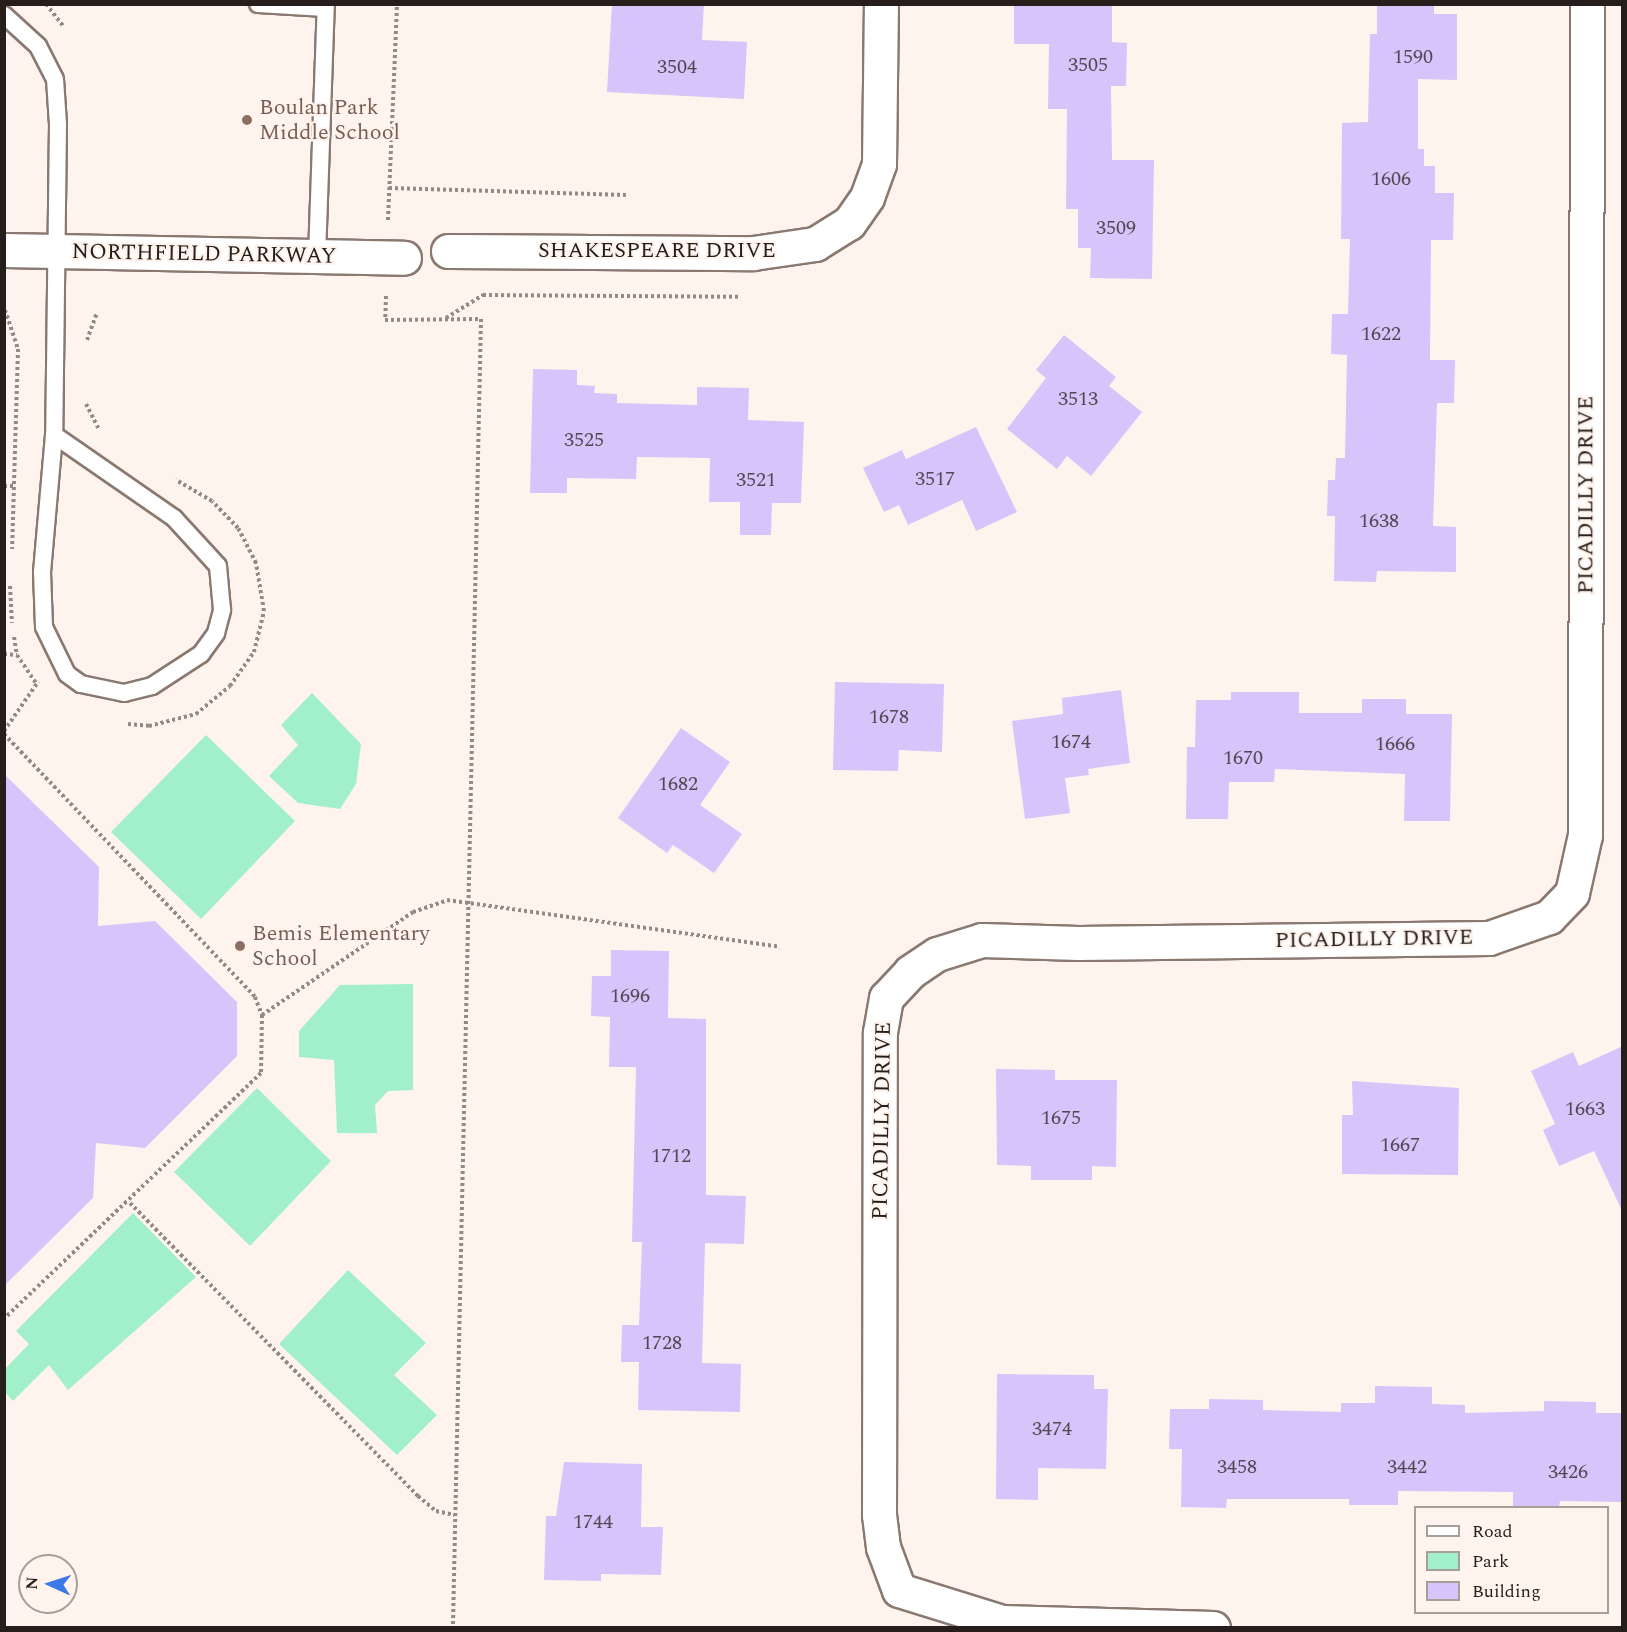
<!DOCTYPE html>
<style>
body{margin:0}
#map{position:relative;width:1627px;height:1632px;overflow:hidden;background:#fff4ed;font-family:Spectral,serif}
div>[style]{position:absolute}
.green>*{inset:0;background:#a2f0ca}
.building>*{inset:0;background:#d9c3fb}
.path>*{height:4px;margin-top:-2px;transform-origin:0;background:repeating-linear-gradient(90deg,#938a84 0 3px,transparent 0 6px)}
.roads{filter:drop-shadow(2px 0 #8a7970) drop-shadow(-2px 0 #8a7970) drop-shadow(0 2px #8a7970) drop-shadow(0 -2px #8a7970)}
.lane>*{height:16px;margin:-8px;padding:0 8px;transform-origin:8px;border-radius:8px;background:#fff}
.street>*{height:33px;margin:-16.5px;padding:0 16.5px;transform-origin:16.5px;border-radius:16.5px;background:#fff}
.dots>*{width:16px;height:16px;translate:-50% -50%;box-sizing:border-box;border:3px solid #fff4ed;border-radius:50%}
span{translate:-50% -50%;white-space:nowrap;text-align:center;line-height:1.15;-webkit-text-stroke:4.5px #fff4ed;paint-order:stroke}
.number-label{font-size:20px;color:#524752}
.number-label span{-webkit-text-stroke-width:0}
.education-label{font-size:22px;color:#785e54}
.left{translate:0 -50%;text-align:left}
.street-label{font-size:22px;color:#251e1a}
.frame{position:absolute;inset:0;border:6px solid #251e1a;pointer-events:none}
.legend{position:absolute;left:1414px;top:1506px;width:195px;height:108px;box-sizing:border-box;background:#fff4ed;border:2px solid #a89e99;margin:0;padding:8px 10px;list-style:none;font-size:18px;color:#251e1a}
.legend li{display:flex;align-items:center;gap:12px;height:30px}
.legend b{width:30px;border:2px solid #a89e99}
.north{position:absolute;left:18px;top:1554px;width:60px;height:60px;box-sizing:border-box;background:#fff4ed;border:2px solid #a89e99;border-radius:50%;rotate:273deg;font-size:16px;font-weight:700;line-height:24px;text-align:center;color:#251e1a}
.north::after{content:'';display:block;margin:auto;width:21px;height:27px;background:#3d78e8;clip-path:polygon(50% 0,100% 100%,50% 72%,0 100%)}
</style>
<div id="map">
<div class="green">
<i style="clip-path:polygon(312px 693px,361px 744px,356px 784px,340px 809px,298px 803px,269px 776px,298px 745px,281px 725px)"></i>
<i style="clip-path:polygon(206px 735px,295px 821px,201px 919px,111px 832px)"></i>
<i style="clip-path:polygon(413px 984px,413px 1090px,388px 1091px,375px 1105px,377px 1133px,337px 1133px,334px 1060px,299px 1057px,299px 1031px,340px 985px)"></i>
<i style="clip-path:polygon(257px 1088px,331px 1161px,250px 1246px,174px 1172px)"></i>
<i style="clip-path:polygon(133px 1213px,196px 1277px,68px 1390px,49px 1365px,13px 1401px,5px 1392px,5px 1369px,29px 1344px,16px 1331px)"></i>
<i style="clip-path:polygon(348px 1270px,426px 1343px,394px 1375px,437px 1415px,397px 1455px,279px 1344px)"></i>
</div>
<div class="building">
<i style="clip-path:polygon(612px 4px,704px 4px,702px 40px,747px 42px,744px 99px,607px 92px)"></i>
<i style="clip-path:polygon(1014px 4px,1112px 4px,1112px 42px,1127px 43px,1126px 86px,1111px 86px,1112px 160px,1154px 160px,1152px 279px,1090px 278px,1091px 248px,1078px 248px,1078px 209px,1066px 209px,1067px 109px,1048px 109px,1049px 44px,1014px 44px)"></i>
<i style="clip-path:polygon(1377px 4px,1434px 4px,1434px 14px,1457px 14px,1457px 80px,1418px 79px,1418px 149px,1424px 149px,1424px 166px,1435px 166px,1435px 193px,1454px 193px,1453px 240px,1431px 240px,1430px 360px,1455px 360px,1454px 403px,1437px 403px,1433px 526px,1456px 527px,1456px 572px,1377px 571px,1376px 582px,1334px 581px,1335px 516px,1327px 516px,1328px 480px,1335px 480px,1336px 458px,1345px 458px,1347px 355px,1331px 354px,1332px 314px,1348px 314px,1350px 239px,1341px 239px,1342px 123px,1368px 122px,1370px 34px,1377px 34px)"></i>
<i style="clip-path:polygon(1064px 335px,1116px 377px,1109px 386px,1142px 412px,1091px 476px,1067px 456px,1057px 469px,1007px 429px,1046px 378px,1036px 370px)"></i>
<i style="clip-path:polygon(533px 369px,577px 370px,577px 385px,595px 386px,594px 393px,617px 394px,617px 403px,697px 405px,697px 387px,749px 388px,748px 420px,804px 422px,801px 503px,772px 503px,771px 535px,740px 535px,740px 502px,709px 502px,710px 458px,637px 457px,636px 479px,567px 478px,567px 493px,530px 493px)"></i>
<i style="clip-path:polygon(976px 427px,1017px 512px,976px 531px,962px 500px,908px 525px,899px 505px,884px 512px,863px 468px,902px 450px,906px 459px)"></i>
<i style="clip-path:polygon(835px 682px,944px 684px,942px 752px,899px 750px,898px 771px,833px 770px)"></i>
<i style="clip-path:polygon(1121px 690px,1130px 763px,1088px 769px,1089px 775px,1065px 778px,1070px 813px,1025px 819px,1012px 721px,1063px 714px,1062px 698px)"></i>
<i style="clip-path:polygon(1231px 692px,1299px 692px,1299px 713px,1362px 713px,1362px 699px,1406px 699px,1406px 714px,1452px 714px,1450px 821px,1404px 821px,1405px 774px,1275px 769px,1274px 782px,1229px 782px,1228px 819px,1186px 819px,1187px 747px,1195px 747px,1196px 700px,1231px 700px)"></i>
<i style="clip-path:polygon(681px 728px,730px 762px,700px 805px,742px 834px,714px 873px,673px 845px,667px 853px,618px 818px)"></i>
<i style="clip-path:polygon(4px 774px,99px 867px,98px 926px,155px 921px,237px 1002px,237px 1056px,145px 1148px,96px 1143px,93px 1198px,4px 1286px)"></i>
<i style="clip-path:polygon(611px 950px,669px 951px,668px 1018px,706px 1019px,706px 1195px,746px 1196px,744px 1244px,705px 1243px,702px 1363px,741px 1364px,740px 1412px,638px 1410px,639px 1362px,621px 1362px,622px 1325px,639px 1325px,642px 1242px,632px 1242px,636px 1067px,609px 1067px,610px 1017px,591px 1016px,592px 976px,611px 976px)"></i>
<i style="clip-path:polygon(1623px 1046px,1623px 1213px,1594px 1151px,1559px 1166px,1543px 1130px,1555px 1124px,1531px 1071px,1573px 1052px,1579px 1066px)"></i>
<i style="clip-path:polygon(996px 1069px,1055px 1070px,1055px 1080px,1117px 1080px,1116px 1167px,1092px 1166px,1092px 1180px,1031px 1180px,1031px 1166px,997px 1165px)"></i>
<i style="clip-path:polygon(1352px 1081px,1459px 1088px,1458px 1175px,1342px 1174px,1342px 1115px,1353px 1115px)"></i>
<i style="clip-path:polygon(997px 1374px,1094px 1375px,1094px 1389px,1108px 1389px,1106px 1469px,1038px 1468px,1038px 1500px,996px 1499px)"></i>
<i style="clip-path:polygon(1375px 1386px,1432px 1387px,1432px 1404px,1465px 1405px,1465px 1413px,1544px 1411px,1544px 1401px,1596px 1402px,1596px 1413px,1623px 1413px,1623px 1502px,1560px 1501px,1559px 1508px,1513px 1508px,1513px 1492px,1398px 1491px,1398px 1505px,1349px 1505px,1349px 1499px,1227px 1499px,1226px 1508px,1181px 1507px,1182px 1449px,1169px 1449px,1170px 1409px,1209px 1409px,1209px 1399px,1263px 1400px,1263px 1410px,1341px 1412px,1341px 1403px,1375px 1403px)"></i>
<i style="clip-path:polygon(564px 1462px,642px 1464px,641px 1527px,663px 1527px,661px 1575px,601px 1574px,601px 1581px,544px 1580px,546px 1516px,556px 1516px)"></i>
</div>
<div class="path">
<i style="left:46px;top:4px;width:28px;rotate:52deg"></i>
<i style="left:389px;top:188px;width:237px;rotate:1.7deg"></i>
<i style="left:388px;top:220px;width:216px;rotate:-87.6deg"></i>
<i style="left:386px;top:296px;width:24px;rotate:92deg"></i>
<i style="left:385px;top:320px;width:96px;rotate:-0.6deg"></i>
<i style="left:481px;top:319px;width:1309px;rotate:91.23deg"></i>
<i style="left:5px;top:310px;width:41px;rotate:71.6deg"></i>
<i style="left:18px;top:349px;width:200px;rotate:91.7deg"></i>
<i style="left:446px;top:318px;width:44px;rotate:-31.9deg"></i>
<i style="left:483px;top:295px;width:258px;rotate:0.4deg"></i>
<i style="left:87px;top:340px;width:29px;rotate:-70deg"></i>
<i style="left:86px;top:404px;width:28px;rotate:63deg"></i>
<i style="left:4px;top:486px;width:10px"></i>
<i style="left:10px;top:586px;width:37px;rotate:87deg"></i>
<i style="left:14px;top:637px;width:18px;rotate:81deg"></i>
<i style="left:17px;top:655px;width:34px;rotate:56deg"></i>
<i style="left:4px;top:654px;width:13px;rotate:4deg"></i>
<i style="left:128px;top:724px;width:21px;rotate:5deg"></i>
<i style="left:149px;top:726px;width:49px;rotate:-14.3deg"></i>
<i style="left:196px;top:714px;width:44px;rotate:-39.5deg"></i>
<i style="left:230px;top:686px;width:42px;rotate:-54.8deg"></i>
<i style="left:254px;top:652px;width:42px;rotate:-76.3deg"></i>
<i style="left:264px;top:611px;width:49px;rotate:-99.5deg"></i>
<i style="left:256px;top:563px;width:39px;rotate:-117deg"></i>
<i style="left:238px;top:528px;width:37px;rotate:-134deg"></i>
<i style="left:212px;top:501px;width:42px;rotate:-149.7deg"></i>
<i style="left:4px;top:731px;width:60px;rotate:-55.2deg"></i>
<i style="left:4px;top:734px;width:364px;rotate:46.3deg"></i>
<i style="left:255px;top:997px;width:19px;rotate:69deg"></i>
<i style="left:262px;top:1015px;width:58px;rotate:91deg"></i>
<i style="left:261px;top:1073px;width:356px;rotate:136.3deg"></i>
<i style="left:262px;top:1015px;width:183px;rotate:-34.3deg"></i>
<i style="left:413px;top:912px;width:36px;rotate:-19deg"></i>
<i style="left:447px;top:900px;width:336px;rotate:8deg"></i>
<i style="left:130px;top:1203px;width:411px;rotate:45.5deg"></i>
<i style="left:418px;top:1496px;width:23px;rotate:40deg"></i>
<i style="left:436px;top:1511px;width:19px;rotate:12deg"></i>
</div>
<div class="roads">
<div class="lane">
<i style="left:258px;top:4px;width:67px;rotate:3.4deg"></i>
<i style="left:4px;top:15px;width:46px;rotate:42.4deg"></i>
<i style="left:38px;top:46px;width:37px;rotate:63deg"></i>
<i style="left:55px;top:79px;width:45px;rotate:86.2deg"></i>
<i style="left:58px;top:124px;width:311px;rotate:90.7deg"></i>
<i style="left:54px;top:435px;width:138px;rotate:95deg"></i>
<i style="left:42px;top:572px;width:55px;rotate:87.9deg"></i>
<i style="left:44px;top:627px;width:52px;rotate:63.9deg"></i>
<i style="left:67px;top:674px;width:17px;rotate:36deg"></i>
<i style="left:81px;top:684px;width:44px;rotate:11.8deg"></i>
<i style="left:124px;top:693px;width:29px;rotate:-14deg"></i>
<i style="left:152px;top:686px;width:59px;rotate:-33.1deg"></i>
<i style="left:201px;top:654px;width:26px;rotate:-54deg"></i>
<i style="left:216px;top:633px;width:24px;rotate:-75deg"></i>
<i style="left:222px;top:610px;width:44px;rotate:-95.2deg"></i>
<i style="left:218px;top:566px;width:65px;rotate:-132.5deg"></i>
<i style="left:174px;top:518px;width:146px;rotate:-145.3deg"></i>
<i style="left:317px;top:257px;width:253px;rotate:-88deg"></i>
</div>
<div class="street">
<i style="left:4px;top:250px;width:400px;rotate:1.1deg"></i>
<i style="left:448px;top:251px;width:305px;rotate:0.4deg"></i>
<i style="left:753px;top:253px;width:63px;rotate:-8.3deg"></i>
<i style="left:815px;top:244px;width:40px;rotate:-32deg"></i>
<i style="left:849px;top:223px;width:32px;rotate:-55deg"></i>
<i style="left:867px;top:197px;width:35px;rotate:-70deg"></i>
<i style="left:879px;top:164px;width:160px;rotate:-89.3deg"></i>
<i style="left:1213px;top:1628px;width:211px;rotate:-178.4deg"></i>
<i style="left:1002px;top:1622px;width:108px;rotate:-162.7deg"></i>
<i style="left:899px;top:1590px;width:46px;rotate:-110.4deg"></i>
<i style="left:883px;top:1547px;width:32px;rotate:-97deg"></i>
<i style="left:879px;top:1515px;width:483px;rotate:-89.9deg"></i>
<i style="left:880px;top:1032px;width:35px;rotate:-80deg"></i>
<i style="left:886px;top:998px;width:35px;rotate:-47deg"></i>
<i style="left:910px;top:972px;width:32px;rotate:-34deg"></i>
<i style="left:937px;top:954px;width:47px;rotate:-17.3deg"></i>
<i style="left:982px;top:940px;width:96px;rotate:1.8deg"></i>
<i style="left:1078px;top:943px;width:411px;rotate:-0.7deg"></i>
<i style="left:1489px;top:938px;width:64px;rotate:-19.3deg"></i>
<i style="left:1549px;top:917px;width:33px;rotate:-46deg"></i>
<i style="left:1572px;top:893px;width:59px;rotate:-77.4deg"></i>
<i style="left:1585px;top:835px;width:831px;rotate:-89.86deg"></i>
</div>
</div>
<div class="dots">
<i style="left:247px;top:120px;background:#8d6e63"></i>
<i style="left:240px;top:946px;background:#8d6e63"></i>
</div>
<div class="number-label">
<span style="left:1413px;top:57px">1590</span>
<span style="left:1088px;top:65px">3505</span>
<span style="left:677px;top:67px">3504</span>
<span style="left:1391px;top:179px">1606</span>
<span style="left:1116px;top:228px">3509</span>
<span style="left:1381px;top:334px">1622</span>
<span style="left:1078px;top:399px">3513</span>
<span style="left:584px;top:440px">3525</span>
<span style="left:935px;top:479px">3517</span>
<span style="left:756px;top:480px">3521</span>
<span style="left:1379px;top:521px">1638</span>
<span style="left:889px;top:717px">1678</span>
<span style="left:1071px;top:742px">1674</span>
<span style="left:1395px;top:744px">1666</span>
<span style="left:1243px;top:758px">1670</span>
<span style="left:678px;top:784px">1682</span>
<span style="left:630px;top:996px">1696</span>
<span style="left:1585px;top:1109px">1663</span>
<span style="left:1061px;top:1118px">1675</span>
<span style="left:1400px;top:1145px">1667</span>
<span style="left:671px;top:1156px">1712</span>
<span style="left:662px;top:1343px">1728</span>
<span style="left:1052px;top:1429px">3474</span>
<span style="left:1237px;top:1467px">3458</span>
<span style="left:1407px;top:1467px">3442</span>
<span style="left:1568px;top:1472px">3426</span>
<span style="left:593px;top:1522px">1744</span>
</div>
<div class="education-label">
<span class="left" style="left:259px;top:120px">Boulan Park<br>Middle School</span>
<span class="left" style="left:252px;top:946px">Bemis Elementary<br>School</span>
</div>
<div class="street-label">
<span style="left:657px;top:251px">SHAKESPEARE DRIVE</span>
<span style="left:204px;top:254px;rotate:1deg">NORTHFIELD PARKWAY</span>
<span style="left:1586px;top:495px;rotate:-90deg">PICADILLY DRIVE</span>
<span style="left:1374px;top:939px;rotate:-1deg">PICADILLY DRIVE</span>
<span style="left:882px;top:1121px;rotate:-89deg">PICADILLY DRIVE</span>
</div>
<div class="frame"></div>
<ul class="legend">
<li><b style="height:8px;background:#fff"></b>Road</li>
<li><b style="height:16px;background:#a2f0ca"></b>Park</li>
<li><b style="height:16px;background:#d9c3fb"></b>Building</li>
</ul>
<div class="north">N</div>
</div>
